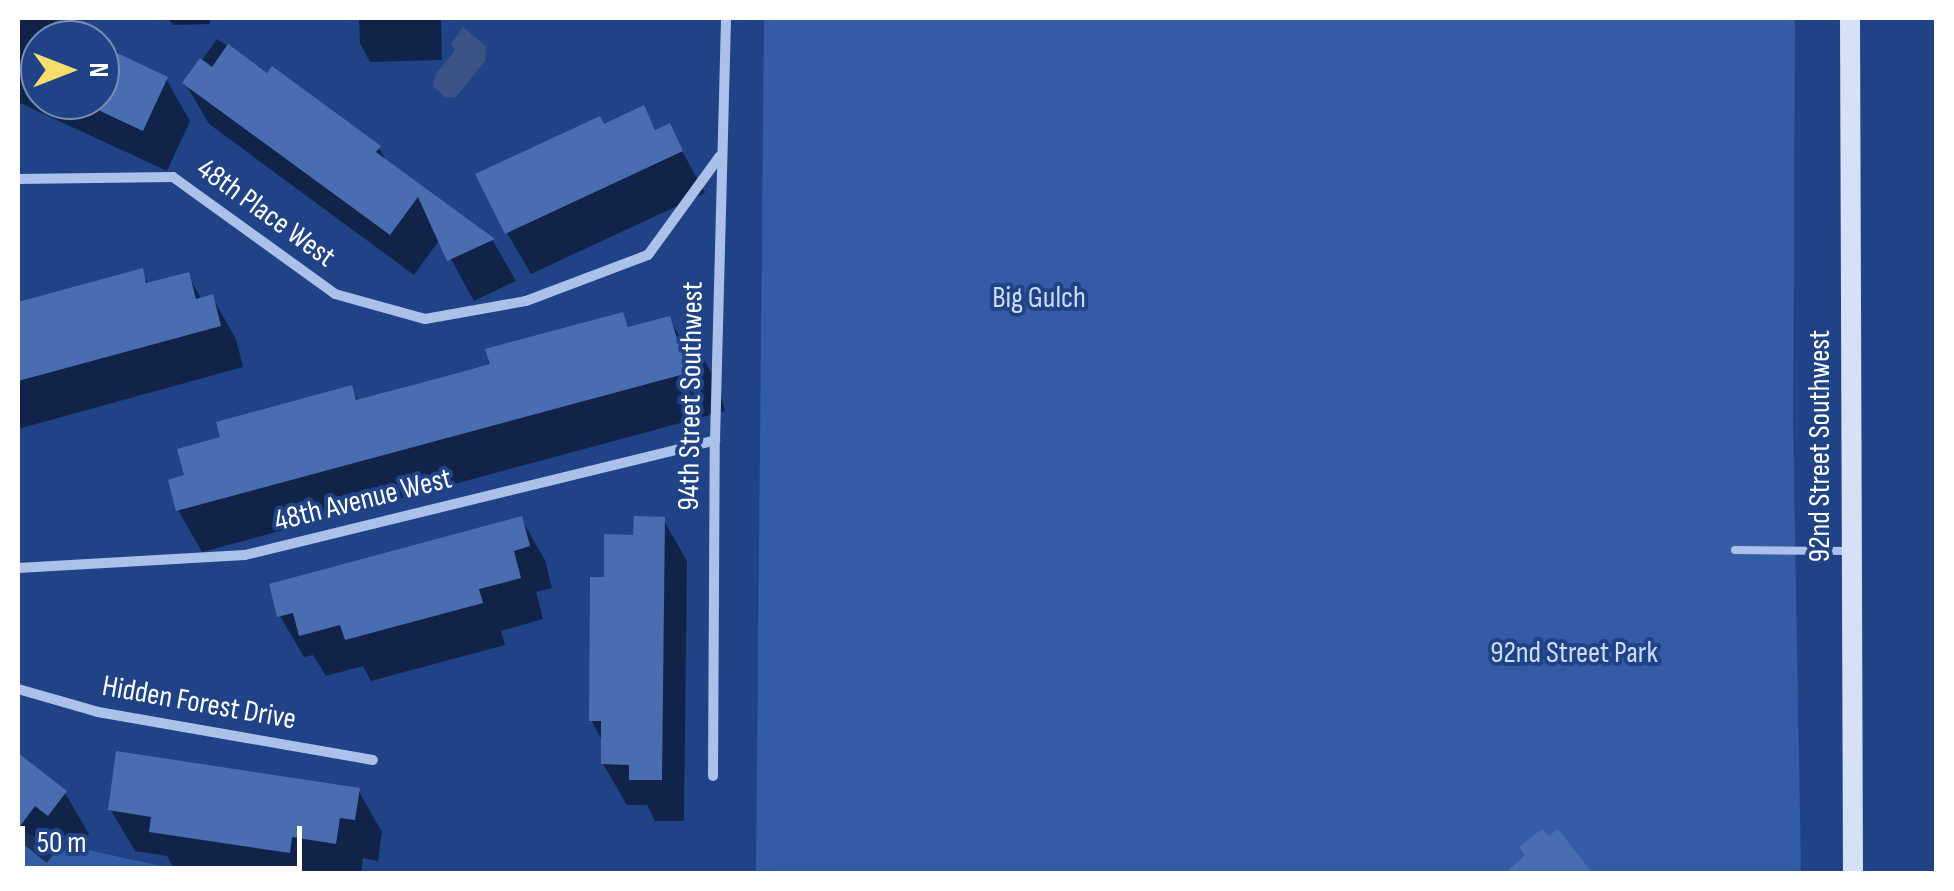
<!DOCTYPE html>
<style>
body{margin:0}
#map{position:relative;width:1954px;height:891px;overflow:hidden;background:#204388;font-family:"Sofia Sans Condensed",sans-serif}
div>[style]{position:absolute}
.green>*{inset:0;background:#345ca6}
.water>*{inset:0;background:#395386}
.shadow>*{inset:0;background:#0007}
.building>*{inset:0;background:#496db1}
.lane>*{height:8px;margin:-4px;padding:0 4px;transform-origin:4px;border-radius:4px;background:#abc1ea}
.street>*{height:10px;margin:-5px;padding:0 5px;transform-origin:5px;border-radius:5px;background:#abc1ea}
.secondary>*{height:20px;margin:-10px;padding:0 10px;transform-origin:10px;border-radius:10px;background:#d6e1f8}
span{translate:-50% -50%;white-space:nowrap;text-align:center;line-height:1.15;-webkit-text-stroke:8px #204388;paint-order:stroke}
.street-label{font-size:30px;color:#fff}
.park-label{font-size:30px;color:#cfdef8}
.frame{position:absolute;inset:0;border:20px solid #fff;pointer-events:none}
.north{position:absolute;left:20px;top:20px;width:100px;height:100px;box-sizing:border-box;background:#204388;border:2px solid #798eb8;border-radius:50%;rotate:90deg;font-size:28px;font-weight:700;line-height:40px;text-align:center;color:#fff}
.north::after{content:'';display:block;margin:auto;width:35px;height:45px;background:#f8dd6b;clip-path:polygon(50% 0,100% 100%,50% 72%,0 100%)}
.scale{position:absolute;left:20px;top:826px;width:282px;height:45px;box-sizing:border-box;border:5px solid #fff;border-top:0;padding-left:12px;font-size:30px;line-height:35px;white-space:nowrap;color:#fff;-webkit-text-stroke:8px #204388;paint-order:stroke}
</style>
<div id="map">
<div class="green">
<i style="clip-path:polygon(764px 18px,1795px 18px,1793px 423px,1801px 873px,756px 874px)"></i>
<i style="clip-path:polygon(18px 828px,39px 839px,192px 873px,18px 873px)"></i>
</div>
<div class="water">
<i style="clip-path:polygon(463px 27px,486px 46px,485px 61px,456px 97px,446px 98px,433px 86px,435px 75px,455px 50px,451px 44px)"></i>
</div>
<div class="shadow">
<i style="clip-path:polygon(18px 18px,50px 18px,99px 40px,40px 40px,40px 100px,100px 100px,100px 40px,114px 47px,121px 58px,166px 79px,190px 121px,167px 171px,18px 102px)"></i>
<i style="clip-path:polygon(168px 18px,210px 18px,210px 24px,173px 25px)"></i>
<i style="clip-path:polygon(359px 18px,441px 18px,442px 60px,370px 62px,360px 43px)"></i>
<i style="clip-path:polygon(217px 39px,379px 148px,388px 164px,493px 241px,516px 281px,474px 301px,440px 239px,414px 275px,209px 124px,185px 83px)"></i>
<i style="clip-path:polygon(643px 108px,657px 132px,669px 127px,705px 193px,531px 274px,507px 233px,603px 127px)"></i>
<i style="clip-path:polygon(141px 271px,149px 285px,187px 274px,202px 300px,212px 297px,236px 339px,243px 367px,18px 429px,18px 305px)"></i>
<i style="clip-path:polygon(622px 315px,630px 329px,669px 319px,684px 343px,693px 341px,717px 382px,725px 411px,202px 552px,178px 510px,187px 477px,223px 439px,351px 388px,359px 402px,493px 366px)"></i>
<i style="clip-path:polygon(521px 518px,545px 560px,552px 588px,536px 592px,543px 619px,501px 631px,505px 645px,371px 681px,363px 666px,326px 676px,313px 655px,304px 657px,280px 616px)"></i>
<i style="clip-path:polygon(663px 519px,687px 561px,684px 821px,655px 821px,647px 805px,627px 805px,603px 764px,603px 742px,591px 720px,606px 579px)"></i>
<i style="clip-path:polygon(18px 756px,65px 793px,89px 834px,73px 856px,59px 846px,47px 863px,18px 840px)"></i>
<i style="clip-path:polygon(358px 790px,382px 832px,378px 861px,363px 858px,361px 874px,176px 873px,167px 856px,135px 851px,110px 809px)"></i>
</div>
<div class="building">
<i style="clip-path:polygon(228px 44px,267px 73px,272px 66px,381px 146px,376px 152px,495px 239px,447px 261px,418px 197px,390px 235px,182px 83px,200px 58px,212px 67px)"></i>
<i style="clip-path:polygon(100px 45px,168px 77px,143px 131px,100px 111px)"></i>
<i style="clip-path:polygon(644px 105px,655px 130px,670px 123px,683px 151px,505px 234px,475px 174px,600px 116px,604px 124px)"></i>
<i style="clip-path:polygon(143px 268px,146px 283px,189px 272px,196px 299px,213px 294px,221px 326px,18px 381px,18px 302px)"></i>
<i style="clip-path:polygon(623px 312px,628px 327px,670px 316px,678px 342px,694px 338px,703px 369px,176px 511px,168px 480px,184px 475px,177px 449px,220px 437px,216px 422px,352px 385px,356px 400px,447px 376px,490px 364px,485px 349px)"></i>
<i style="clip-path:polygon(522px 516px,530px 546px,514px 551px,521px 578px,479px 589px,483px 603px,345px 640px,340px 625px,299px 636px,293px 613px,277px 617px,269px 584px)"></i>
<i style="clip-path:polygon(634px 516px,665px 517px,662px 780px,629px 780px,629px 765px,601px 764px,601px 721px,589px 721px,590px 577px,604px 577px,604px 534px,633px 535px)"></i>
<i style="clip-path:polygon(116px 751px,360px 788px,355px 820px,340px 818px,336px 844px,292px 837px,290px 853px,149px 832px,151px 817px,108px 810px)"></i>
<i style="clip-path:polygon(18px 753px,67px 791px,48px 816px,35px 806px,18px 829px)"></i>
<i style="clip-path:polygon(1542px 829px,1549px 836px,1558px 829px,1593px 874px,1504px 874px,1525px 855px,1519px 847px)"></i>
</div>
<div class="lane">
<i style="left:1735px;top:550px;width:115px;rotate:0.5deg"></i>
</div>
<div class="street">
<i style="left:18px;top:179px;width:155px;rotate:-0.7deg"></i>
<i style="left:173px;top:177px;width:200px;rotate:35.8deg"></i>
<i style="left:335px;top:294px;width:93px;rotate:15.5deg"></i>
<i style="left:425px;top:319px;width:103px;rotate:-10.1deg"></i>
<i style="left:526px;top:301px;width:130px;rotate:-20.7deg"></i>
<i style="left:648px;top:255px;width:122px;rotate:-54deg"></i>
<i style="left:18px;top:568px;width:227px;rotate:-3.3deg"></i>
<i style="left:245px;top:555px;width:484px;rotate:-13.7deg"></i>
<i style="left:18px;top:689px;width:83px;rotate:16deg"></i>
<i style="left:98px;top:712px;width:279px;rotate:9.9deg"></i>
<i style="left:713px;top:776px;width:336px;rotate:-89.7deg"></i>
<i style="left:715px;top:440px;width:422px;rotate:-88.5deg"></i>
</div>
<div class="secondary">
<i style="left:1850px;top:18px;width:856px;rotate:89.8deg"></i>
</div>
<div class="street-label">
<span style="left:266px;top:213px;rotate:36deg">48th Place West</span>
<span style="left:691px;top:396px;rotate:-89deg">94th Street Southwest</span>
<span style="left:1820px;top:446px;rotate:-90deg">92nd Street Southwest</span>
<span style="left:363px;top:500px;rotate:-14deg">48th Avenue West</span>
<span style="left:199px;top:703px;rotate:10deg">Hidden Forest Drive</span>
</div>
<div class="park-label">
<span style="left:1039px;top:298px">Big Gulch</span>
<span style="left:1574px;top:653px">92nd Street Park</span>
</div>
<div class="frame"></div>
<div class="north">N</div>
<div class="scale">50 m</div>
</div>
